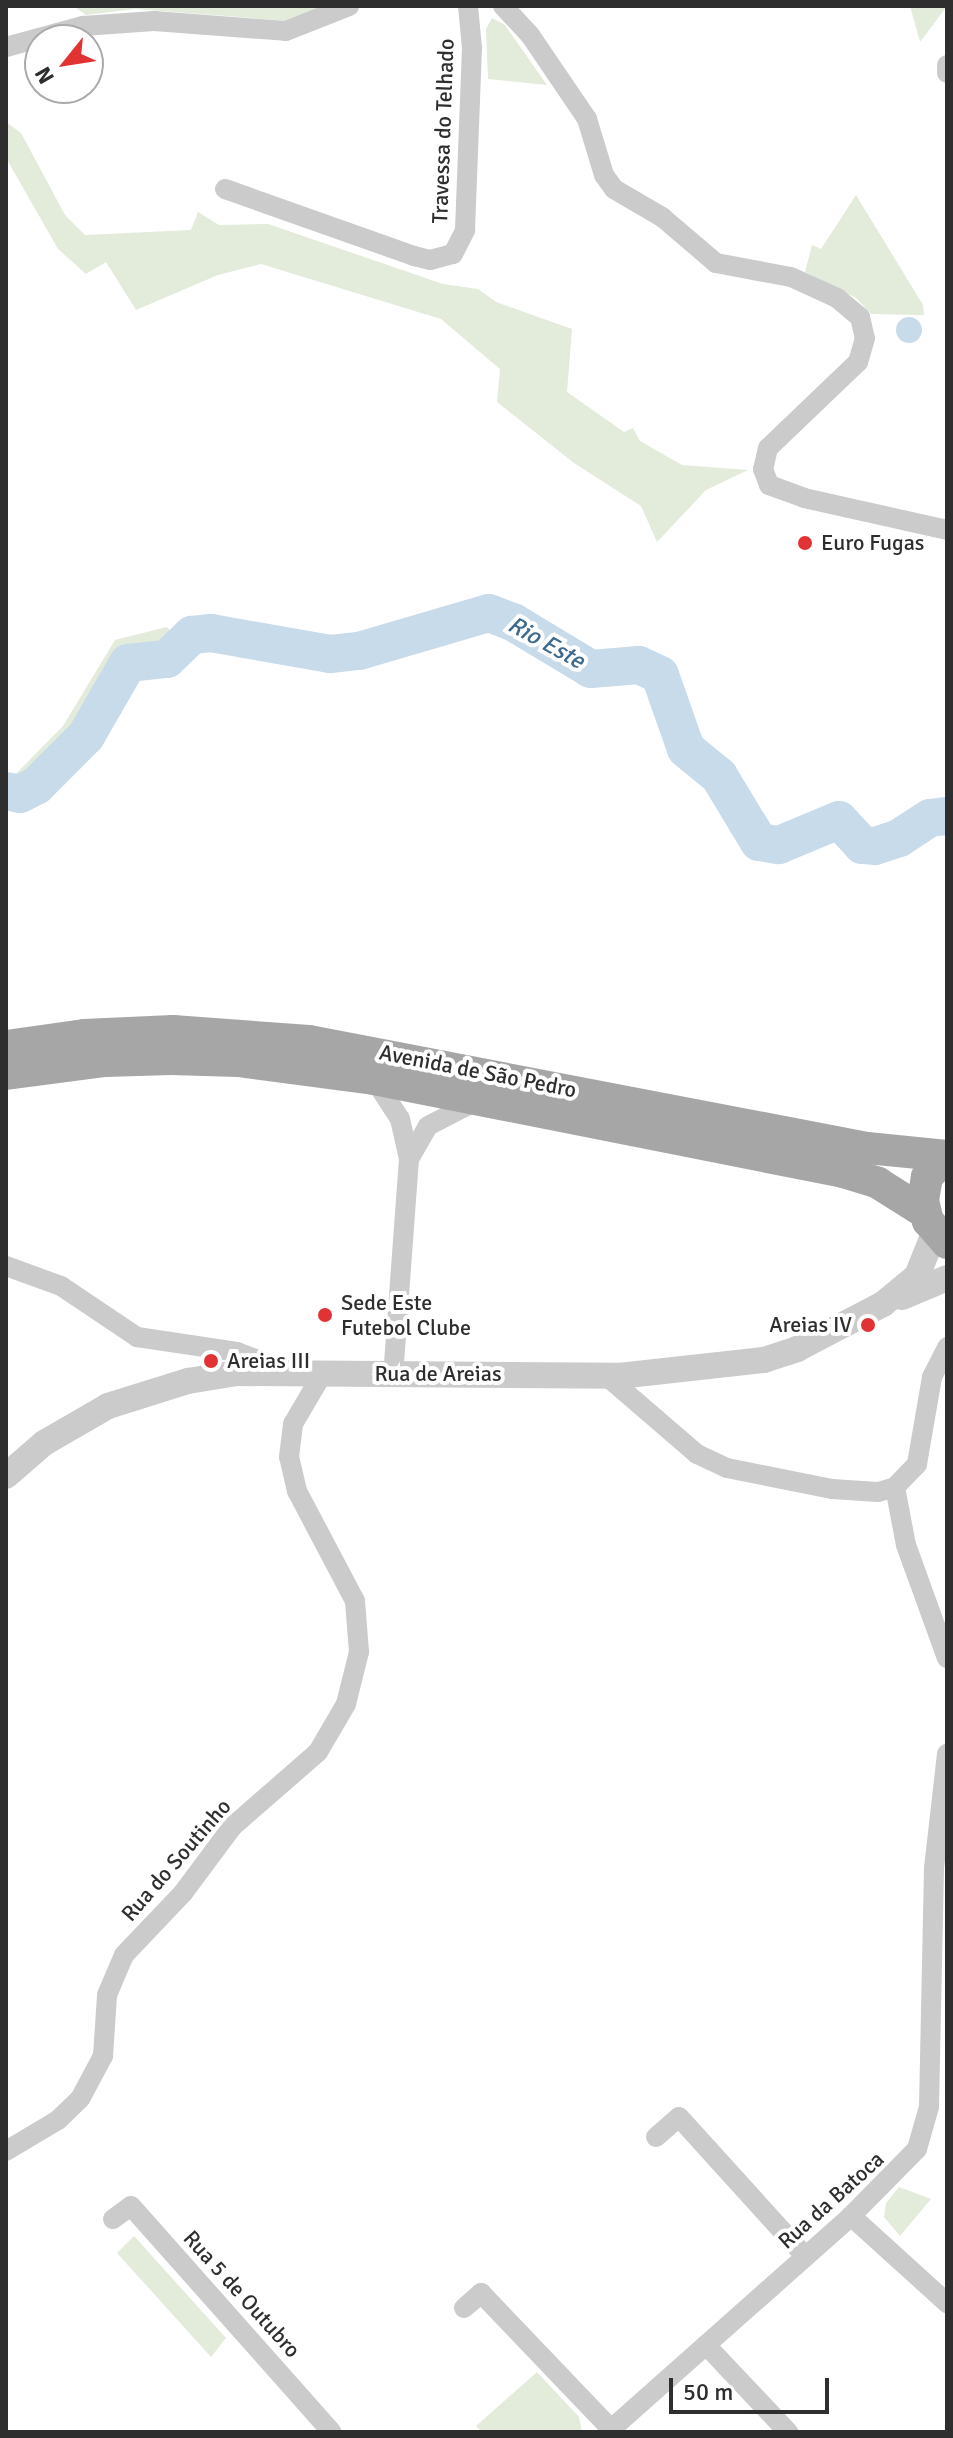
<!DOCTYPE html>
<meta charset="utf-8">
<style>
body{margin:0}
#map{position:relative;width:953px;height:2438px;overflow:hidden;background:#fff;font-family:Signika,sans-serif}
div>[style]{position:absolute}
.green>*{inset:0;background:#e3ebdb}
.water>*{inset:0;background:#c8dbea}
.round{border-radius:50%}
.river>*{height:38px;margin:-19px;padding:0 19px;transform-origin:19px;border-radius:19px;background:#c8dbea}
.minor>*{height:20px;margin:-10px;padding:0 10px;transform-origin:10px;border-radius:10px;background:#cbcbcb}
.tertiary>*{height:26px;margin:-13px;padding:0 13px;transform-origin:13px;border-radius:13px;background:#cbcbcb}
.primary>*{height:32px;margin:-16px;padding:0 16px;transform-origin:16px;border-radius:16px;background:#a6a6a6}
.dots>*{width:22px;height:22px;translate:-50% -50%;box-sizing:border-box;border:4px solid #fff;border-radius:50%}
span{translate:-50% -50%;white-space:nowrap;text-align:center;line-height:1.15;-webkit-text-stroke:8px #fff;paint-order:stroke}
.street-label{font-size:22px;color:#2e2e2e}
.poi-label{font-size:22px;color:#2e2e2e}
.left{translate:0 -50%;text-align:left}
.right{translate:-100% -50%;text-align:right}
.water-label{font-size:24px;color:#3d698e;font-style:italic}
.frame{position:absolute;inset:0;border:8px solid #2e2e2e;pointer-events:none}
.north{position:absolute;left:24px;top:24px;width:80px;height:80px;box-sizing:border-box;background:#fff;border:2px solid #ababab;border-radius:50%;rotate:240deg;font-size:22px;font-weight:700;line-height:32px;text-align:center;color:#2e2e2e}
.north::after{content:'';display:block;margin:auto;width:28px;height:36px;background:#e23334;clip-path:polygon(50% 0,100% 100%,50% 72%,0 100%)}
.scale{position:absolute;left:669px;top:2378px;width:160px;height:36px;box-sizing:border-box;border:4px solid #2e2e2e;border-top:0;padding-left:10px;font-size:24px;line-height:28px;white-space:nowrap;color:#2e2e2e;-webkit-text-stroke:6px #fff;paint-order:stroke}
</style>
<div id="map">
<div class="green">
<i style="clip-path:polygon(73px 6px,331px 6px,290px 21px,135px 9px,86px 15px)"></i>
<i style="clip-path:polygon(910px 6px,947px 6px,920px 42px)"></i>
<i style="clip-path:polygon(492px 18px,505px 25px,547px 85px,488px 79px,486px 29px)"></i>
<i style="clip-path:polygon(6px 122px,21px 133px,65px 215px,85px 235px,191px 230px,198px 212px,219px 225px,268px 224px,443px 284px,478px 289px,496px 302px,572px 329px,567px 392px,624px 432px,633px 428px,640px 441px,682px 465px,748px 470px,706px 490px,657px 542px,641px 506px,574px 463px,497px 402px,500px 369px,441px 319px,261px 264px,218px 275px,136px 310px,106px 262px,86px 274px,58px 249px,6px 158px)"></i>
<i style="clip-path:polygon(856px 195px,923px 305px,924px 315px,871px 314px,856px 298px,805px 272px,812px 245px,821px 249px)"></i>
<i style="clip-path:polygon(167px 627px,179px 641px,161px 653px,129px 652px,81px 732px,34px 782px,22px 787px,6px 784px,63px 726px,115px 640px)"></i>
<i style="clip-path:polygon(899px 2187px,931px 2199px,900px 2236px,884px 2217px,886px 2203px)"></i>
<i style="clip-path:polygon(134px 2236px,226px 2338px,211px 2357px,117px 2253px)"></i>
<i style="clip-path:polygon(537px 2372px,579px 2417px,582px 2432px,482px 2432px,476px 2426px)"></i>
</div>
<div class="water">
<i class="round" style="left:896px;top:317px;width:26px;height:26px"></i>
</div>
<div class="river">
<i style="left:6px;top:791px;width:14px;rotate:12deg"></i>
<i style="left:20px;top:794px;width:18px;rotate:-27deg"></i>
<i style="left:36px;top:786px;width:71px;rotate:-45deg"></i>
<i style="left:86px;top:736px;width:84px;rotate:-60.1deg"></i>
<i style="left:128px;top:663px;width:39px;rotate:-6deg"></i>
<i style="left:167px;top:659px;width:35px;rotate:-44deg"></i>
<i style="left:192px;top:635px;width:19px;rotate:-6deg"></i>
<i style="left:211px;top:633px;width:121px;rotate:10deg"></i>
<i style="left:330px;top:654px;width:29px;rotate:-6deg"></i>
<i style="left:359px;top:651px;width:135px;rotate:-16.3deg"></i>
<i style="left:489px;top:613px;width:26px;rotate:21deg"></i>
<i style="left:513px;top:622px;width:91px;rotate:31.1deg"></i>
<i style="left:591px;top:669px;width:48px;rotate:-4.8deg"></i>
<i style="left:639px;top:665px;width:23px;rotate:25deg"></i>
<i style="left:660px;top:675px;width:78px;rotate:70.6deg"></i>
<i style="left:686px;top:749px;width:43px;rotate:39.3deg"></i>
<i style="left:719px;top:776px;width:77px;rotate:58.8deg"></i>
<i style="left:759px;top:842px;width:20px;rotate:9deg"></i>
<i style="left:779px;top:845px;width:65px;rotate:-22.6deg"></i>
<i style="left:839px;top:820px;width:34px;rotate:47deg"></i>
<i style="left:862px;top:845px;width:13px;rotate:4deg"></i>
<i style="left:875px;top:846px;width:25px;rotate:-18deg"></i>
<i style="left:899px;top:838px;width:37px;rotate:-33deg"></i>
<i style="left:930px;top:818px;width:17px;rotate:-7deg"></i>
</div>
<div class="minor">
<i style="left:503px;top:6px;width:40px;rotate:47deg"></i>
<i style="left:530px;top:35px;width:102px;rotate:55.8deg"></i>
<i style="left:587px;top:119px;width:59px;rotate:73.1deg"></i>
<i style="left:604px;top:175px;width:17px;rotate:54deg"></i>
<i style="left:614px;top:189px;width:56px;rotate:30.3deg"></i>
<i style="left:662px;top:217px;width:71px;rotate:40.4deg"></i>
<i style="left:716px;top:263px;width:76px;rotate:10.6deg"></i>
<i style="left:791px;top:277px;width:51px;rotate:24.5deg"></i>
<i style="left:837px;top:298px;width:30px;rotate:40deg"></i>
<i style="left:860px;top:317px;width:22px;rotate:77deg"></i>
<i style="left:865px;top:338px;width:25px;rotate:106deg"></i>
<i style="left:858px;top:362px;width:124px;rotate:136.3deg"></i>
<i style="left:768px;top:448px;width:22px;rotate:103deg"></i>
<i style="left:763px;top:469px;width:17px;rotate:69deg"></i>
<i style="left:769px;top:485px;width:37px;rotate:20deg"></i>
<i style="left:804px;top:498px;width:147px;rotate:12.6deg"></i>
<i style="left:6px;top:47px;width:80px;rotate:-15.3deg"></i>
<i style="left:83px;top:26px;width:71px;rotate:-4deg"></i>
<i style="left:154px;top:21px;width:132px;rotate:4.3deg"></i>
<i style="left:286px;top:31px;width:68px;rotate:-21.6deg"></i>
<i style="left:947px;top:65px;width:8px;rotate:90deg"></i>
<i style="left:225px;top:189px;width:201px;rotate:19.5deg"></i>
<i style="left:414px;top:256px;width:16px;rotate:14deg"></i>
<i style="left:430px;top:260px;width:24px;rotate:-15deg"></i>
<i style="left:453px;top:254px;width:27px;rotate:-63deg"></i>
<i style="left:465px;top:230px;width:182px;rotate:-87.8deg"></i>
<i style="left:472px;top:48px;width:42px;rotate:-95.4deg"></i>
<i style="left:374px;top:1079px;width:48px;rotate:57deg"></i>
<i style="left:400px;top:1119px;width:41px;rotate:77.3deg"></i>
<i style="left:409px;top:1159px;width:217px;rotate:94.2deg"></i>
<i style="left:409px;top:1159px;width:38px;rotate:-60deg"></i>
<i style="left:428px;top:1126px;width:56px;rotate:-27.5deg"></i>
<i style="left:6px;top:1266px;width:59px;rotate:20deg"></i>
<i style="left:61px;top:1286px;width:92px;rotate:33.9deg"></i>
<i style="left:137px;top:1337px;width:101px;rotate:8.5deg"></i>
<i style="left:237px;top:1352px;width:50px;rotate:21deg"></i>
<i style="left:604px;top:1374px;width:123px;rotate:40.7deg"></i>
<i style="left:697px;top:1454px;width:33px;rotate:25deg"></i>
<i style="left:727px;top:1468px;width:107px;rotate:11.3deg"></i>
<i style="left:832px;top:1489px;width:46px;rotate:3.7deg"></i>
<i style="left:878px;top:1492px;width:18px;rotate:-16deg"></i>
<i style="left:895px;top:1487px;width:32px;rotate:-46deg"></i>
<i style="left:917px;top:1464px;width:88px;rotate:-80.2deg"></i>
<i style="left:932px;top:1377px;width:34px;rotate:-63deg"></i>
<i style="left:895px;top:1487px;width:59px;rotate:79.3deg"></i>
<i style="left:906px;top:1545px;width:120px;rotate:70.1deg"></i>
<i style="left:656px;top:2137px;width:30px;rotate:-41deg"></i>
<i style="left:679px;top:2117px;width:188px;rotate:47.8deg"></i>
<i style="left:6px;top:2151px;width:61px;rotate:-30.8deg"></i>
<i style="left:58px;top:2120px;width:30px;rotate:-44deg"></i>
<i style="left:80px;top:2099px;width:49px;rotate:-61.9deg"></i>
<i style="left:103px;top:2056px;width:61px;rotate:-86.2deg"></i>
<i style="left:107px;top:1995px;width:43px;rotate:-67deg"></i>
<i style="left:124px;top:1955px;width:86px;rotate:-46.4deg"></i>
<i style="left:183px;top:1893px;width:82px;rotate:-53.4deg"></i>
<i style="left:232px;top:1827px;width:114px;rotate:-41.1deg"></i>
<i style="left:318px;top:1752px;width:56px;rotate:-59.7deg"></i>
<i style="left:346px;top:1704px;width:54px;rotate:-76deg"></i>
<i style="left:359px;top:1652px;width:51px;rotate:-94.5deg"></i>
<i style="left:355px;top:1601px;width:124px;rotate:-117.8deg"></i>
<i style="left:297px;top:1491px;width:35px;rotate:-103deg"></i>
<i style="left:289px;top:1457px;width:33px;rotate:-83deg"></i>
<i style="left:293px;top:1424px;width:61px;rotate:-59.7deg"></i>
<i style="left:851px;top:2216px;width:130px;rotate:42.2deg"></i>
<i style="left:113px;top:2219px;width:22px;rotate:-36deg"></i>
<i style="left:131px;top:2206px;width:302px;rotate:48.4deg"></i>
<i style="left:464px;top:2308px;width:23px;rotate:-41deg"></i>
<i style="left:481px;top:2293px;width:188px;rotate:46.3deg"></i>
<i style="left:706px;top:2345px;width:120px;rotate:46.7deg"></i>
<i style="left:608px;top:2432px;width:325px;rotate:-41.6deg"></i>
<i style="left:851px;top:2216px;width:94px;rotate:-45.4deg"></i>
<i style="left:917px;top:2149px;width:44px;rotate:-74.1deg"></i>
<i style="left:929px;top:2107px;width:239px;rotate:-88.8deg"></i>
<i style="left:934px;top:1868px;width:115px;rotate:-83.5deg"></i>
</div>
<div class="tertiary">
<i style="left:902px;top:1297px;width:49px;rotate:-22.9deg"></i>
<i style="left:6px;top:1476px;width:50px;rotate:-41deg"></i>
<i style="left:44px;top:1443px;width:74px;rotate:-30deg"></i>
<i style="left:108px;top:1406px;width:84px;rotate:-17.4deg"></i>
<i style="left:188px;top:1381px;width:50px;rotate:-9.3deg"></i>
<i style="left:237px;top:1373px;width:382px;rotate:0.4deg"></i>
<i style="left:619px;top:1376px;width:146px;rotate:-6.3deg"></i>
<i style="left:764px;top:1360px;width:35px;rotate:-18deg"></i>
<i style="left:797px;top:1349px;width:97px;rotate:-27.6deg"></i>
<i style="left:883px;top:1304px;width:44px;rotate:-39.5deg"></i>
<i style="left:917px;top:1276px;width:48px;rotate:-68.2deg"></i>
</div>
<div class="primary">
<i style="left:6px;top:1046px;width:79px;rotate:-8deg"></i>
<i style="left:84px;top:1035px;width:89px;rotate:-2.6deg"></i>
<i style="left:173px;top:1031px;width:136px;rotate:4.2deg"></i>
<i style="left:309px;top:1041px;width:568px;rotate:10.86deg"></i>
<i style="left:867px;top:1148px;width:80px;rotate:5.7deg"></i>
<i style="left:6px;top:1074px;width:100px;rotate:-7.5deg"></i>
<i style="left:105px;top:1061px;width:66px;rotate:-1.7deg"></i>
<i style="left:171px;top:1059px;width:67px;rotate:1.7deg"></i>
<i style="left:238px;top:1061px;width:137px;rotate:7.5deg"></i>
<i style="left:374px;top:1079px;width:478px;rotate:11.2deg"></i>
<i style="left:843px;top:1172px;width:37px;rotate:17deg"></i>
<i style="left:878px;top:1183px;width:54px;rotate:32.2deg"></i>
<i style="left:947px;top:1156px;width:29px;rotate:134deg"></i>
<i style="left:927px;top:1177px;width:23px;rotate:100deg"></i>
<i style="left:923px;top:1200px;width:22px;rotate:77deg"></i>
<i style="left:928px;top:1221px;width:29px;rotate:49deg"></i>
</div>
<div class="dots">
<i style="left:805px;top:543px;background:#e23334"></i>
<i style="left:325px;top:1315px;background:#e23334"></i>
<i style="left:868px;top:1325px;background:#e23334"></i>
<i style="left:211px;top:1361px;background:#e23334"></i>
</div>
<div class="street-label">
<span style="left:443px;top:131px;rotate:-88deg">Travessa do Telhado</span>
<span style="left:478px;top:1071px;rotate:11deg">Avenida de São Pedro</span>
<span style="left:438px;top:1374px">Rua de Areias</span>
<span style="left:176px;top:1860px;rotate:-49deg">Rua do Soutinho</span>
<span style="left:831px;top:2200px;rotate:-42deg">Rua da Batoca</span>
<span style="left:242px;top:2294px;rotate:48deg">Rua 5 de Outubro</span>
</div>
<div class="poi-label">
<span class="left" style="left:821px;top:543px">Euro Fugas</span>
<span class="left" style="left:341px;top:1315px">Sede Este<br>Futebol Clube</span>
<span class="right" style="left:852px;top:1325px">Areias IV</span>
<span class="left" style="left:227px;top:1361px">Areias III</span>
</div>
<div class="water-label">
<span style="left:546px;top:643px;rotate:29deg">Rio Este</span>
</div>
<div class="frame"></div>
<div class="north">N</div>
<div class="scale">50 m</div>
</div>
